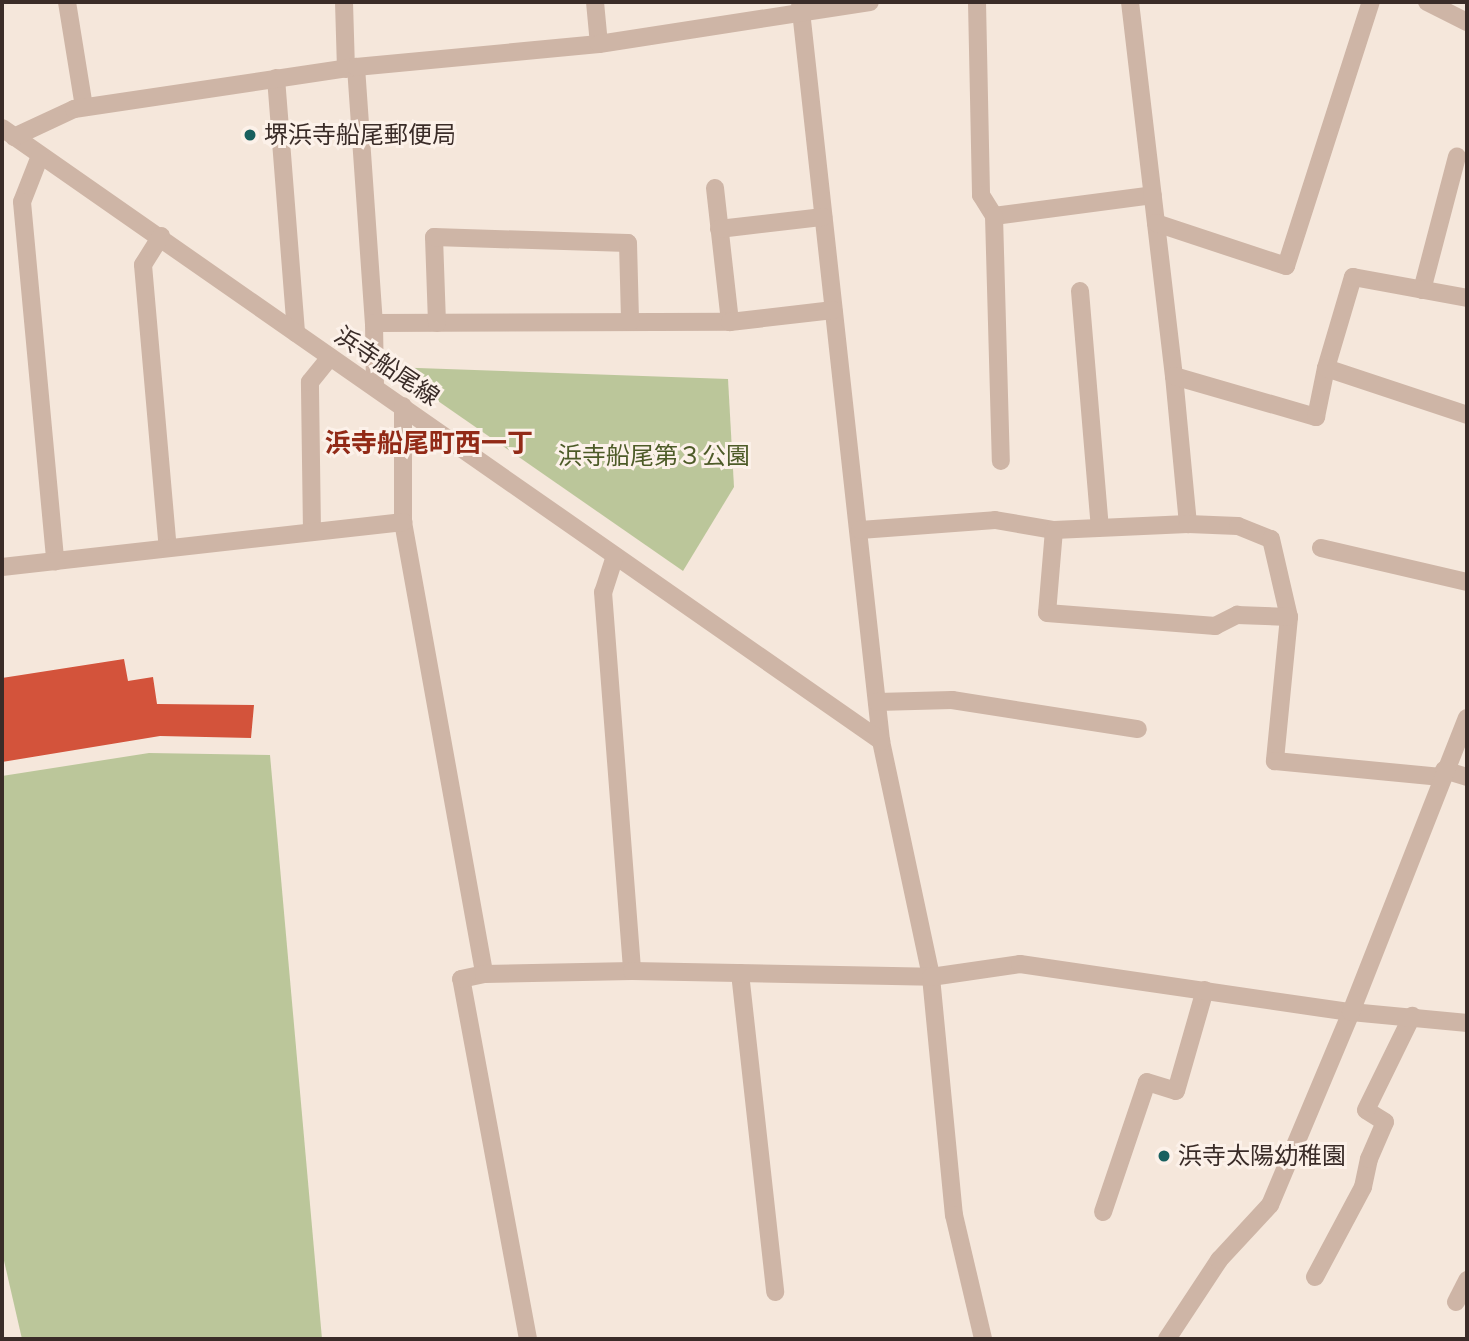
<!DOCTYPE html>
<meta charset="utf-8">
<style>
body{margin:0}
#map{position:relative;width:1469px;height:1341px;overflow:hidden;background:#f5e7db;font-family:Quicksand,"Noto Sans JP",sans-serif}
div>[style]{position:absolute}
.green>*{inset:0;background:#bbc69a}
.building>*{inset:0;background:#d3533b}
.minor>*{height:18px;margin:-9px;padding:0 9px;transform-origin:9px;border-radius:9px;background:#ceb5a6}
.dots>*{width:19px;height:19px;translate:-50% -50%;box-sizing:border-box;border:4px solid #fcf1e9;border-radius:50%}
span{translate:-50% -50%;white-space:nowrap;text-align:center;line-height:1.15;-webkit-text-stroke:6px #fcf1e9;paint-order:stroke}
.poi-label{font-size:24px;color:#3a2c28}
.left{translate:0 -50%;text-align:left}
.street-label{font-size:24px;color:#3a2c28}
.park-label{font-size:24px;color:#4d5b28}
.neighbourhood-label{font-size:26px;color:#922a17;font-weight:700}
.frame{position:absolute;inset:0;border:4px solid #3a2c28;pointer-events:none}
</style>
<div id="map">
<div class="green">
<i style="clip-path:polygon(389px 367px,728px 379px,734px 487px,683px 571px)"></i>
<i style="clip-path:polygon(149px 753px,270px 755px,322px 1339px,22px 1339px,2px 1252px,2px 776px)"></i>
</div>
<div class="building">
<i style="clip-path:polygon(124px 659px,128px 681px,153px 677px,157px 704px,254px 705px,251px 738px,160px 736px,2px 762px,2px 678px)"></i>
</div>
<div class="minor">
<i style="left:67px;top:2px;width:106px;rotate:80.8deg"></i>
<i style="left:344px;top:2px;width:67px;rotate:88.3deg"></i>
<i style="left:595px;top:2px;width:42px;rotate:84.6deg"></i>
<i style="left:800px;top:2px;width:743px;rotate:83.74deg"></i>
<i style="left:881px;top:741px;width:241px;rotate:78deg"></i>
<i style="left:931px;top:977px;width:239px;rotate:84.5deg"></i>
<i style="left:954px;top:1215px;width:127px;rotate:76.8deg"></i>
<i style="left:977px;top:2px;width:193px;rotate:88.8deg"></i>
<i style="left:981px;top:195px;width:25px;rotate:58deg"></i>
<i style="left:994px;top:216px;width:160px;rotate:-7.5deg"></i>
<i style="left:1130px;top:2px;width:377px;rotate:83.3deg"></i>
<i style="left:1174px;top:376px;width:149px;rotate:84.6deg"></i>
<i style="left:1427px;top:2px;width:45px;rotate:26.6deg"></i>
<i style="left:356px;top:67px;width:257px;rotate:86deg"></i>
<i style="left:374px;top:323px;width:63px;rotate:89.1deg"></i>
<i style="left:276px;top:78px;width:256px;rotate:85.5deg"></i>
<i style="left:2px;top:128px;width:1072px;rotate:34.89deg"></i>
<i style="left:14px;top:137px;width:66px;rotate:-25deg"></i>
<i style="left:74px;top:109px;width:285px;rotate:-8.5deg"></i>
<i style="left:356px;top:67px;width:244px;rotate:-5.4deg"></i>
<i style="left:599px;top:44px;width:274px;rotate:-8.8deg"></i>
<i style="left:40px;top:156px;width:49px;rotate:111.4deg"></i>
<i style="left:22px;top:202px;width:361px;rotate:84.7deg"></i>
<i style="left:715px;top:188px;width:135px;rotate:83.6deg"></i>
<i style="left:994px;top:216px;width:245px;rotate:88.4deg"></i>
<i style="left:1156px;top:223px;width:137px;rotate:18.3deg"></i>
<i style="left:1286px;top:266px;width:277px;rotate:-72.2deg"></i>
<i style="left:719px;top:229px;width:105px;rotate:-6.6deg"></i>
<i style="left:161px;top:236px;width:34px;rotate:122deg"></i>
<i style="left:143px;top:265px;width:284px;rotate:85deg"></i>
<i style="left:1422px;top:290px;width:138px;rotate:-75.3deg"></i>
<i style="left:1080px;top:291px;width:237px;rotate:85.2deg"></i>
<i style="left:374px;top:323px;width:356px;rotate:-0.2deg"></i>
<i style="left:730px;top:322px;width:104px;rotate:-6.6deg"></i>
<i style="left:437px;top:323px;width:86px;rotate:-92deg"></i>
<i style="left:434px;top:237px;width:194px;rotate:1.8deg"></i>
<i style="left:628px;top:243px;width:79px;rotate:88.5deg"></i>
<i style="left:1326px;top:368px;width:95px;rotate:-73.5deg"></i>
<i style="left:1353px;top:277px;width:116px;rotate:10.4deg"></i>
<i style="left:1174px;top:376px;width:148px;rotate:16.1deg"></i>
<i style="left:1316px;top:417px;width:50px;rotate:-78.5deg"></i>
<i style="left:1326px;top:368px;width:149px;rotate:18.4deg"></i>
<i style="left:403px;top:406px;width:116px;rotate:90deg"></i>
<i style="left:403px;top:522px;width:459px;rotate:79.8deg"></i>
<i style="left:860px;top:530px;width:135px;rotate:-4.2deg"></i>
<i style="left:995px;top:520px;width:60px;rotate:9.6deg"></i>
<i style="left:1054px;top:530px;width:134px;rotate:-2.6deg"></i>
<i style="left:1188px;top:524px;width:50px;rotate:2.3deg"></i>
<i style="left:1238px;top:526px;width:35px;rotate:22deg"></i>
<i style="left:1271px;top:539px;width:80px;rotate:77deg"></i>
<i style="left:1289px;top:617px;width:145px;rotate:95.6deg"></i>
<i style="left:1275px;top:761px;width:167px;rotate:5.5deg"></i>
<i style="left:1054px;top:530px;width:83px;rotate:94.8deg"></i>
<i style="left:1047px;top:613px;width:169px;rotate:4.4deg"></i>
<i style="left:1215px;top:626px;width:25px;rotate:-27deg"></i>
<i style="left:1237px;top:615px;width:52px;rotate:2.2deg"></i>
<i style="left:312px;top:532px;width:150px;rotate:-90.8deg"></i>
<i style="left:310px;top:382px;width:32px;rotate:-51deg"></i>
<i style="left:1321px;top:548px;width:150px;rotate:13.1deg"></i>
<i style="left:615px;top:556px;width:38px;rotate:108deg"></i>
<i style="left:603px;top:592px;width:380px;rotate:85.6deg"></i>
<i style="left:2px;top:567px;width:404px;rotate:-6.4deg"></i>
<i style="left:877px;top:702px;width:75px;rotate:-1.5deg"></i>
<i style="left:952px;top:700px;width:188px;rotate:8.9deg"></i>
<i style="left:1444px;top:770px;width:24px;rotate:17deg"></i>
<i style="left:740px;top:973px;width:321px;rotate:83.7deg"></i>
<i style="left:1103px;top:1212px;width:137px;rotate:-71.3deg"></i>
<i style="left:1147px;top:1082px;width:30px;rotate:17deg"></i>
<i style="left:1176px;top:1091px;width:105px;rotate:-74deg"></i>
<i style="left:1315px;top:1277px;width:102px;rotate:-61.9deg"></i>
<i style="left:1363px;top:1187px;width:29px;rotate:-78deg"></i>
<i style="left:1369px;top:1159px;width:40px;rotate:-66.6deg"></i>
<i style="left:1385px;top:1122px;width:22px;rotate:-148deg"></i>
<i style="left:1366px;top:1110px;width:105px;rotate:-63.9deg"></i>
<i style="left:1456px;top:1302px;width:25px;rotate:-63deg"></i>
<i style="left:528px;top:1339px;width:366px;rotate:-100.5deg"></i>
<i style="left:461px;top:979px;width:24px;rotate:-12deg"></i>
<i style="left:484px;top:974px;width:148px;rotate:-1.2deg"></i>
<i style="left:632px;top:971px;width:299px;rotate:1.1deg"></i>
<i style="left:931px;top:977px;width:90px;rotate:-8.3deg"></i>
<i style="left:1020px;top:964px;width:334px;rotate:8.3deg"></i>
<i style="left:1351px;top:1012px;width:117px;rotate:5.4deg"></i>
<i style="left:1167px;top:1339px;width:95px;rotate:-56.6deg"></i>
<i style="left:1219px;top:1260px;width:75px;rotate:-47.2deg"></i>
<i style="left:1270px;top:1205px;width:209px;rotate:-67.2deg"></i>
<i style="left:1351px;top:1012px;width:316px;rotate:-68.5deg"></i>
</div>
<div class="dots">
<i style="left:250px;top:135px;background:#18605f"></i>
<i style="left:1164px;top:1156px;background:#18605f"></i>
</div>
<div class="poi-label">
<span class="left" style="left:264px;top:135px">堺浜寺船尾郵便局</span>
<span class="left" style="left:1178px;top:1156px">浜寺太陽幼稚園</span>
</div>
<div class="street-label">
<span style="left:387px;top:366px;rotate:34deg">浜寺船尾線</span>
</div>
<div class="park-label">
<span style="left:654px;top:456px">浜寺船尾第３公園</span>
</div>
<div class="neighbourhood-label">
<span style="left:429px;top:443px">浜寺船尾町西一丁</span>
</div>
<div class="frame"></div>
</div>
